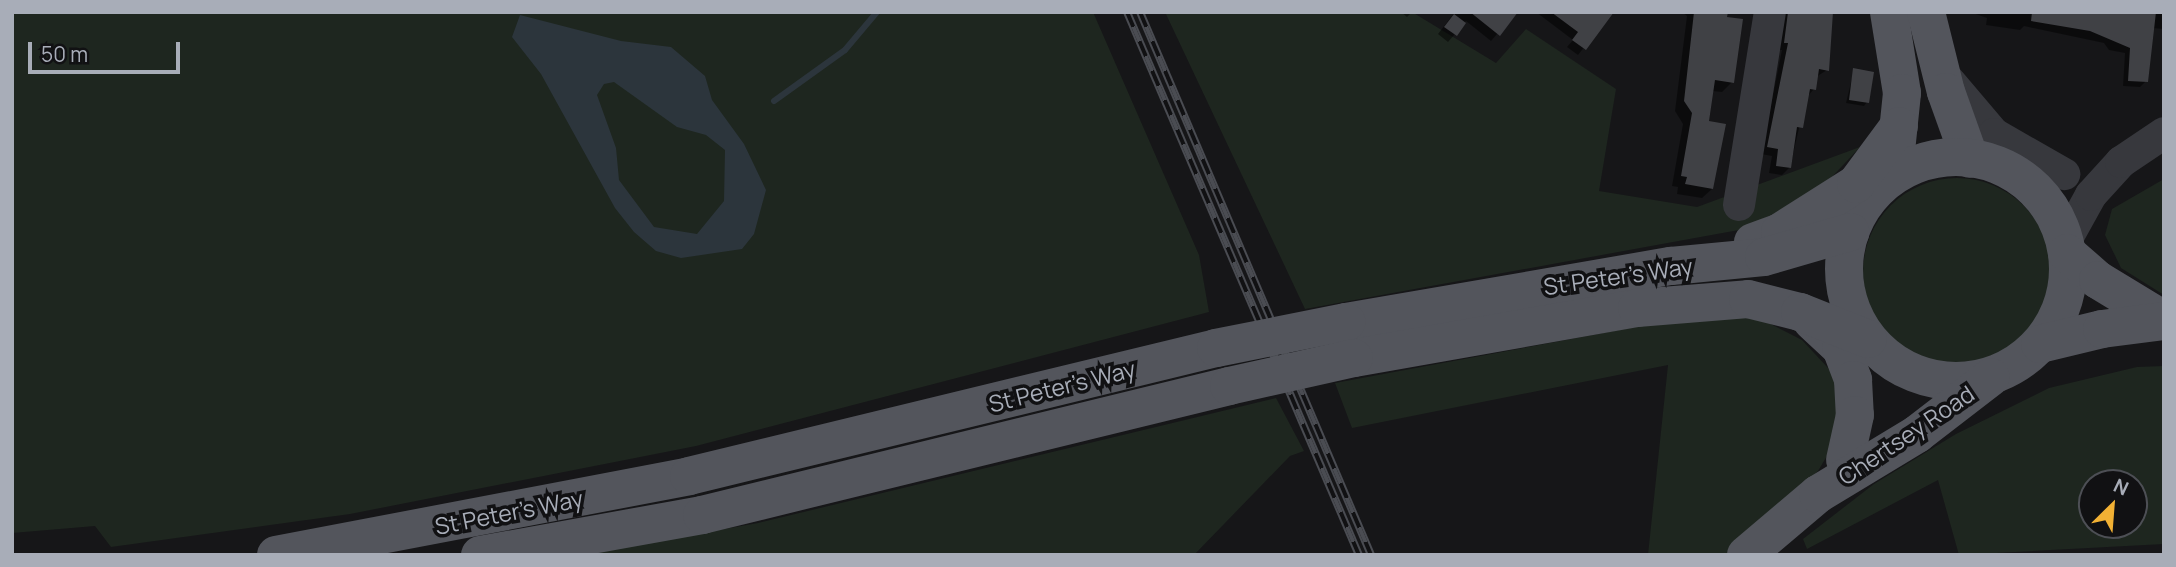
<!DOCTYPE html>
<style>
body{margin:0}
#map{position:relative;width:2176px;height:567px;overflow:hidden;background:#161618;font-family:Manrope,sans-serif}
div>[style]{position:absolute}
.green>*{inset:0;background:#1e261f}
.round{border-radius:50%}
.water>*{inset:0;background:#2c353c}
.shadow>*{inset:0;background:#0007}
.stream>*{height:6px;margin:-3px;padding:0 3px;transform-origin:3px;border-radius:3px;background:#2c353c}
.building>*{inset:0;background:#404145}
.minor>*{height:32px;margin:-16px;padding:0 16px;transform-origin:16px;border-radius:16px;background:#37383d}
.major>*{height:38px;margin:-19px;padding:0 19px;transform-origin:19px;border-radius:19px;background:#53555c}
.major>.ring{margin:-19px;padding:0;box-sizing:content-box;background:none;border:38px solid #53555c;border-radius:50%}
.rail>*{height:8px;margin-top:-4px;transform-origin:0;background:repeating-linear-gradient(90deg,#111113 0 16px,#4a4c52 0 32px);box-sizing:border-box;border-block:2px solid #4a4c52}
.major-bridge>*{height:38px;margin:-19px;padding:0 19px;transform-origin:19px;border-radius:19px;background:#53555c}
span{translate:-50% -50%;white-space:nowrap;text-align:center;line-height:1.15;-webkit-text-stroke:7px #111113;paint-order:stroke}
.street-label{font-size:23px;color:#a8adb8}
.frame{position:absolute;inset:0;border:14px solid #a8adb8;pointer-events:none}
.north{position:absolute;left:2078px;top:469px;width:70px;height:70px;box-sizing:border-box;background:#111113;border:2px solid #4d4f55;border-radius:50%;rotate:25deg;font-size:19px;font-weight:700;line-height:28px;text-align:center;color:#a8adb8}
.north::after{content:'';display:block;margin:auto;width:24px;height:32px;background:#f2b134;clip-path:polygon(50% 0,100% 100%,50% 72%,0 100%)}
.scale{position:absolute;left:28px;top:42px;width:152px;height:32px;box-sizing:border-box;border:4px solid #a8adb8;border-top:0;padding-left:9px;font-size:21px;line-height:24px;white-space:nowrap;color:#a8adb8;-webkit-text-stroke:5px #111113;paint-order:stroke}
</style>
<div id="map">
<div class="green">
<i style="clip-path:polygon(12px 12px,1093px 12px,1199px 255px,1209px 312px,696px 446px,350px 514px,111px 547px,95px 526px,12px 533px)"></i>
<i style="clip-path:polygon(1165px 12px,1412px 12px,1496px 63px,1526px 29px,1616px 89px,1599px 191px,1697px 207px,1860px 147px,1815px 195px,1739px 230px,1305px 309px)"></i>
<i class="round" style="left:1863px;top:178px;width:188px;height:188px"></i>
<i style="clip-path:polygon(2164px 179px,2164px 295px,2121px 268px,2105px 235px,2112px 209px)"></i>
<i style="clip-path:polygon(1711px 313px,1759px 318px,1802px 340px,1842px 383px,1843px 429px,1818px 471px,1731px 555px,1648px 555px,1668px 365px,1352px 428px,1335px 383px)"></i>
<i style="clip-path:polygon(evenodd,2164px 366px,2164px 544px,1959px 555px,1938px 480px,1807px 549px,1803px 539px,1874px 484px,1956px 434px,2049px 388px,2137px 367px,2164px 366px,2092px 483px,2134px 483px,2134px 525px,2092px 525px,2092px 483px)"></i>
<i style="clip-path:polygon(1276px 398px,1304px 451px,1290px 456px,1194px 555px,579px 555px,758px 523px)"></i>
</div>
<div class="water">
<i style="clip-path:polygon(evenodd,520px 15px,621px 41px,671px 47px,705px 76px,712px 100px,744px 144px,766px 190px,754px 234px,742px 249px,681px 258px,656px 251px,634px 232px,615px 208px,541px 74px,512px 37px,520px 15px,614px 82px,677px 127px,706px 135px,725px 150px,724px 201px,697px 234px,654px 227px,619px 180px,616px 148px,597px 95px,604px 84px,614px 82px)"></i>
</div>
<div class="shadow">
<i style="clip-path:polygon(1401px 12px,1412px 12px,1407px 17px)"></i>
<i style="clip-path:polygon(1455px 12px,1516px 12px,1491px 41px,1466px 21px,1448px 42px,1438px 34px)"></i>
<i style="clip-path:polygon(1536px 12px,1612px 12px,1578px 55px,1567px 47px,1573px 40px)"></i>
<i style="clip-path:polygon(1682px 12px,1726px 12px,1732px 82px,1722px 92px,1712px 91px,1707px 122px,1712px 189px,1702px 198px,1677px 194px,1678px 187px,1672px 186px,1683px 124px,1675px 111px,1687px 16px)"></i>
<i style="clip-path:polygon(1784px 12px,1831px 12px,1827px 70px,1816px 77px,1814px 89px,1806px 98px,1790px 167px,1782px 175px,1769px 173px,1772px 156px,1761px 154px,1782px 50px,1777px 50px)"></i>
<i style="clip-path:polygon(1970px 12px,2164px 12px,2164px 29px,2152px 28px,2146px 81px,2140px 87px,2123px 86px,2125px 53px,2109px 50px,2104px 43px,2024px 26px,2020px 30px,1986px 25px,1987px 18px)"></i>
<i style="clip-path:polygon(1854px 70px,1867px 102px,1864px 106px,1846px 103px)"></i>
</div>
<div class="stream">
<i style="left:774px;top:101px;width:87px;rotate:-35.7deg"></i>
<i style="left:845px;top:50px;width:50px;rotate:-49.9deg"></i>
</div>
<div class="building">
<i style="clip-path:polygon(1470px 12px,1518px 12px,1500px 36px)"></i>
<i style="clip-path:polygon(1551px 12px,1614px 12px,1586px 50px,1572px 40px,1578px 32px)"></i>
<i style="clip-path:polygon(1694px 12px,1728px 12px,1727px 17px,1743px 19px,1734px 83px,1715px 80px,1709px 121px,1726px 124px,1713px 189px,1685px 184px,1687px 177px,1681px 176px,1692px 113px,1684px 101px)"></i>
<i style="clip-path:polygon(1788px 12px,1833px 12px,1829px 71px,1819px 69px,1816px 90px,1810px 89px,1803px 128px,1797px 127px,1791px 168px,1776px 166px,1778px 149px,1767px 147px,1788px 43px,1784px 43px)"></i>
<i style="clip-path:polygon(2032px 12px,2156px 12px,2148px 82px,2128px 81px,2130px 48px,2090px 31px,2031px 21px)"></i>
<i style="clip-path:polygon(1454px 14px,1466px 23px,1457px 36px,1444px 27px)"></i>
<i style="clip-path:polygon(1853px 68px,1874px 72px,1869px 103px,1849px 100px)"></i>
</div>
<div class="minor">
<i style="left:1950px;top:82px;width:68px;rotate:49.8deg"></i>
<i style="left:1994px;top:134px;width:81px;rotate:29.7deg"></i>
<i style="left:1739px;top:205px;width:195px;rotate:-80.9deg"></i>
<i style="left:2065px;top:242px;width:54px;rotate:-61deg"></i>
<i style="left:2091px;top:195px;width:45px;rotate:-47.7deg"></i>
<i style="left:2121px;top:162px;width:52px;rotate:-34deg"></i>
</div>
<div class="major">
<i style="left:1889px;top:12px;width:82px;rotate:80.9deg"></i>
<i style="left:1902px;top:93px;width:58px;rotate:95.9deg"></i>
<i style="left:1926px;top:12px;width:82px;rotate:76deg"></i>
<i style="left:1946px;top:92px;width:71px;rotate:70.3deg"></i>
<i class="ring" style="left:1844px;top:157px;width:186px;height:186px"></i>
<i style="left:1753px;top:242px;width:29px;rotate:-20deg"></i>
<i style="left:1780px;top:232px;width:90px;rotate:-32.3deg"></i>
<i style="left:1856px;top:184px;width:72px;rotate:-53.4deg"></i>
<i style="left:2067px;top:253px;width:41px;rotate:41.1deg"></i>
<i style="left:2098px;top:280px;width:77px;rotate:31.2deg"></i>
<i style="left:1812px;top:321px;width:40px;rotate:43deg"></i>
<i style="left:1841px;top:348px;width:34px;rotate:69deg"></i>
<i style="left:1853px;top:380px;width:35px;rotate:87deg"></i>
<i style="left:1855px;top:415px;width:46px;rotate:102.5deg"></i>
<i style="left:1346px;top:322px;width:330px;rotate:-9.8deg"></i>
<i style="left:1671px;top:266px;width:93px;rotate:-5.5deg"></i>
<i style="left:1764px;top:257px;width:90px;rotate:-16.2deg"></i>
<i style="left:2040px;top:344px;width:64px;rotate:-13.6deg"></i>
<i style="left:2102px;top:329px;width:63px;rotate:-7.4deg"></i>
<i style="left:1354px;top:358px;width:287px;rotate:-10deg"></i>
<i style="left:1637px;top:308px;width:111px;rotate:-4.6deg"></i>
<i style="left:1748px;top:299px;width:54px;rotate:14deg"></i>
<i style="left:1800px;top:312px;width:73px;rotate:21.7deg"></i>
<i style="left:276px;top:555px;width:420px;rotate:-10.8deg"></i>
<i style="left:689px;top:476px;width:542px;rotate:-13.65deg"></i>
<i style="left:480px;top:555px;width:226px;rotate:-10.2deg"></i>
<i style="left:702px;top:515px;width:543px;rotate:-13.75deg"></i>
<i style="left:1746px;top:555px;width:94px;rotate:-40.3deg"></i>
<i style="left:1818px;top:494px;width:116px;rotate:-31.2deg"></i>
<i style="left:1917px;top:434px;width:93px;rotate:-37.6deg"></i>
</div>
<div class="rail">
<i style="left:1127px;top:12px;width:590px;rotate:66.87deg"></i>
<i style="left:1140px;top:12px;width:590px;rotate:66.95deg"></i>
</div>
<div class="major-bridge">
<i style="left:1216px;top:348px;width:133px;rotate:-11.3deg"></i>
<i style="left:1229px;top:386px;width:128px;rotate:-12.6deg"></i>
</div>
<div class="street-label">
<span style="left:1618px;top:276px;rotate:-8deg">St Peter's Way</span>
<span style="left:1062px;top:386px;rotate:-14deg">St Peter's Way</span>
<span style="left:1906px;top:435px;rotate:-34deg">Chertsey Road</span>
<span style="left:509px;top:512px;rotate:-11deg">St Peter's Way</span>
</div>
<div class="frame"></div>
<div class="north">N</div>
<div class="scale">50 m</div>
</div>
